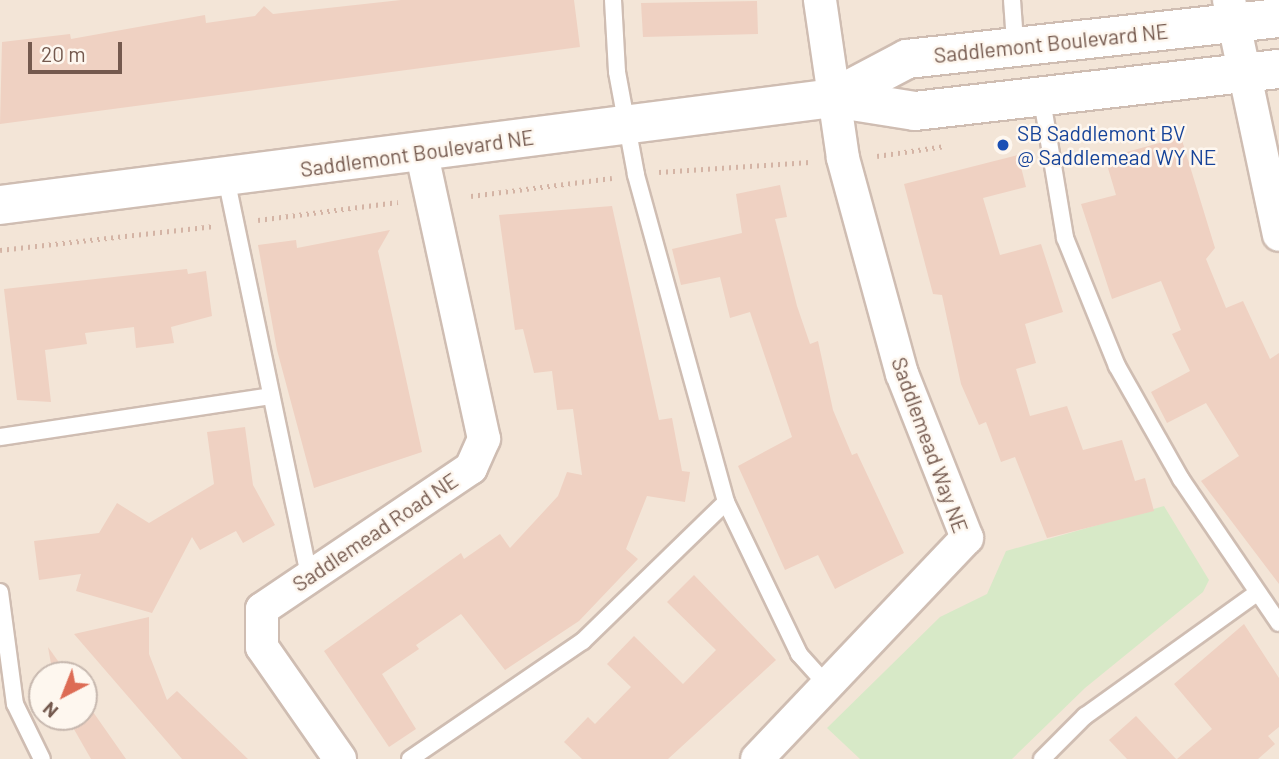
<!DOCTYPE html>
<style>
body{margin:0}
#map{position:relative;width:1279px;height:759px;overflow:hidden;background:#fbf3e9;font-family:Barlow,sans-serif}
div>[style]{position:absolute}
.residential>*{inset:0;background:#f3e5d7}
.green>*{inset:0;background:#d7e9c7}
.building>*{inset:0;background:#efd1c2}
.path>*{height:4.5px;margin-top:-2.25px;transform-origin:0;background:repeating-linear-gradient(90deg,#d4b4a5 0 2px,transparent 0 7px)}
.roads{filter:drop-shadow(2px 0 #cfbdb2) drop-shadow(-2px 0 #cfbdb2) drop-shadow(0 2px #cfbdb2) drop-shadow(0 -2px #cfbdb2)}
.lane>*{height:16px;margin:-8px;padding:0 8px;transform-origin:8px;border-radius:8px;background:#fff}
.street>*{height:32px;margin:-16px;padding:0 16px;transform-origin:16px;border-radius:16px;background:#fff}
.secondary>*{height:38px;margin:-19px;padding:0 19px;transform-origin:19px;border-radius:19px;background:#fff}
.dots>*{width:19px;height:19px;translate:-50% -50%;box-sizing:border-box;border:4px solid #fef7ef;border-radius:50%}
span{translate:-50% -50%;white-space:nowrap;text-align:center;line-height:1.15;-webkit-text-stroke:5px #fef7ef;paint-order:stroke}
.street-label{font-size:21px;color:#74594e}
.transit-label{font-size:21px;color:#164399}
.left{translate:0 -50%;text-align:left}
.north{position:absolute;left:28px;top:661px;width:70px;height:70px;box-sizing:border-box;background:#fef7ef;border:2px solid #c7b8af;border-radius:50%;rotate:222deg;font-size:19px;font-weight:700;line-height:28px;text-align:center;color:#74594e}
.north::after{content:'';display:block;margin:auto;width:24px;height:32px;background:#dd6c55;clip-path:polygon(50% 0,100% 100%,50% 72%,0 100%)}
.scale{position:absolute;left:28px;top:42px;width:94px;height:32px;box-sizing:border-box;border:4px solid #74594e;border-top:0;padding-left:9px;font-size:21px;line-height:24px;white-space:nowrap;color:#74594e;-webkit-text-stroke:5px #fef7ef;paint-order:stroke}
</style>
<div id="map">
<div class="residential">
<i style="clip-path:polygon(evenodd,0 0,1279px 0,1279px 759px,0 759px,0 0,42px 675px,84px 675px,84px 717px,42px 717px,42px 675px)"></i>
</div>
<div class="green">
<i style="clip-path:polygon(1164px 506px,1209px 580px,1203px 592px,1085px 688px,1012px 759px,860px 759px,827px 728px,940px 617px,987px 594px,1006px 551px)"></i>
</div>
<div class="building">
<i style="clip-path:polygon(401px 0,574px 0,580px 47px,0 124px,2px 42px,70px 34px,71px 39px,205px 15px,206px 23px,255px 16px,264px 6px,273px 14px)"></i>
<i style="clip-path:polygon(757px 1px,758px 34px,643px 37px,641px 3px)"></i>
<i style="clip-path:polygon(1181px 137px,1215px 248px,1206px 259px,1226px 308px,1243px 301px,1270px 359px,1279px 353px,1279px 584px,1201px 481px,1239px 456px,1206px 403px,1167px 423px,1151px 392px,1190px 371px,1172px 334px,1181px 330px,1161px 281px,1112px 299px,1081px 204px,1116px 195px,1105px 158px)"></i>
<i style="clip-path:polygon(1018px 155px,1026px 187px,983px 198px,1000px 255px,1041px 244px,1063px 312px,1025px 324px,1036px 363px,1016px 369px,1030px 416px,1067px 406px,1083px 450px,1122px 440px,1135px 481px,1145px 478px,1154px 511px,1047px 538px,1015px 457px,1001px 462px,986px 422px,979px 425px,961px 384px,942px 295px,933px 294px,904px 184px)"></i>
<i style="clip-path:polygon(780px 185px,787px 217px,775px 219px,797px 306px,810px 344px,818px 341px,833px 410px,852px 455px,857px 453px,904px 553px,835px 589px,818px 555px,785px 570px,738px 466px,792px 437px,750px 312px,730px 318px,720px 277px,681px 285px,672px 249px,742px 233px,736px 194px)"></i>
<i style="clip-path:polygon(612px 206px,659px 420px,672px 418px,682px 471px,690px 472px,685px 502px,647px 496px,626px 549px,638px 559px,579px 621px,505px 670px,461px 614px,416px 645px,419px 649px,382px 674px,416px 729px,389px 747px,324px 651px,461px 553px,464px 559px,500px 534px,510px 548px,558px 496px,567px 472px,582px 475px,573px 409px,557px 410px,552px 371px,534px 373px,523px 329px,515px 330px,499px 215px)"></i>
<i style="clip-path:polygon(390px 230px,378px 251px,422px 452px,314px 488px,277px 350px,258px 245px,296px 240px,297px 248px)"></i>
<i style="clip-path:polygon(187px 269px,188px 274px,206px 271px,212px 316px,171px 327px,174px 343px,136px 348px,134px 327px,85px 333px,87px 344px,45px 350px,51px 402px,17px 400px,4px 289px)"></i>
<i style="clip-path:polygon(245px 427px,253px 485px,275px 525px,243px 543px,236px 531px,200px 550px,192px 537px,152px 613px,76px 591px,81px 574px,39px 580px,34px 541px,99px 533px,117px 503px,149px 523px,214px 484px,207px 432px)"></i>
<i style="clip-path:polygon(694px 575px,776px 660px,668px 759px,582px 759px,564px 742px,588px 717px,595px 724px,631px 687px,607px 664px,634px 636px,683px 684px,716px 650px,667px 602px)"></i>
<i style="clip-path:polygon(149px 617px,149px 654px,167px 700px,177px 691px,248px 759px,182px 759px,74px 634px)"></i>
<i style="clip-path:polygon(1244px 624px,1279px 678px,1279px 727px,1268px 736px,1275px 744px,1258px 759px,1177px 759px,1212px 729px,1174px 684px)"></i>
<i style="clip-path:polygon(48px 647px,68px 675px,53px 675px)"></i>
<i style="clip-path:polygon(84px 699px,126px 759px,91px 759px,67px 717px,84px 717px)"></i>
<i style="clip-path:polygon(1136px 716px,1176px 759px,1127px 759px,1109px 740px)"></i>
</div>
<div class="path">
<i style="left:877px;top:156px;width:69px;rotate:-8.4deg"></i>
<i style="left:659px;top:172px;width:151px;rotate:-3.8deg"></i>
<i style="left:471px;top:196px;width:142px;rotate:-7.3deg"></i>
<i style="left:258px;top:220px;width:141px;rotate:-7.3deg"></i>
<i style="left:0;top:250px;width:216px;rotate:-6.4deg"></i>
</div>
<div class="roads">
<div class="lane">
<i style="left:613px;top:0;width:72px;rotate:86.8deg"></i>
<i style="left:617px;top:72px;width:105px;rotate:79.5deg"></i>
<i style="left:636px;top:175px;width:339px;rotate:74.6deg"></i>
<i style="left:726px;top:502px;width:169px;rotate:64.3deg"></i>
<i style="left:799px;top:654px;width:39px;rotate:48deg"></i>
<i style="left:1012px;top:0;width:42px;rotate:85.9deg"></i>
<i style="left:1041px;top:94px;width:146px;rotate:80.5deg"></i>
<i style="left:1065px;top:238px;width:138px;rotate:67.9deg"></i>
<i style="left:1117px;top:366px;width:130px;rotate:60.5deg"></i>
<i style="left:1181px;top:479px;width:174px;rotate:55.8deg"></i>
<i style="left:226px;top:178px;width:407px;rotate:78.2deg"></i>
<i style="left:0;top:437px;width:274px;rotate:-8.6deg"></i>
<i style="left:0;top:592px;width:113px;rotate:82.4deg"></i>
<i style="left:15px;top:704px;width:61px;rotate:63.9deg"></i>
<i style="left:410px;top:759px;width:209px;rotate:-34.3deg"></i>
<i style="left:583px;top:641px;width:199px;rotate:-44.2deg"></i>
<i style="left:1042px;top:759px;width:61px;rotate:-45deg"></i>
<i style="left:1085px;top:716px;width:211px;rotate:-35.6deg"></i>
</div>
<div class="street">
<i style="left:1229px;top:0;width:240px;rotate:78deg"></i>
<i style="left:340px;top:759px;width:136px;rotate:-124.9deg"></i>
<i style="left:262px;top:647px;width:38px;rotate:-90deg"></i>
<i style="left:262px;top:609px;width:252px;rotate:-34deg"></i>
<i style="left:471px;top:468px;width:32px;rotate:-66deg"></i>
<i style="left:484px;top:439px;width:291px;rotate:-102.3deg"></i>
<i style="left:757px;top:759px;width:305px;rotate:-46.5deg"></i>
<i style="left:967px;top:538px;width:176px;rotate:-111.6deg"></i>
<i style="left:902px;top:374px;width:224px;rotate:-105.3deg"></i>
<i style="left:843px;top:158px;width:160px;rotate:-98.3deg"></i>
</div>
<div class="secondary">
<i style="left:833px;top:98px;width:84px;rotate:-27.8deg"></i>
<i style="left:907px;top:59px;width:374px;rotate:-6.3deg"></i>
<i style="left:0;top:205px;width:840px;rotate:-7.32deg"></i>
<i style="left:833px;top:98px;width:83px;rotate:9deg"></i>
<i style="left:915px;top:111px;width:366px;rotate:-6.6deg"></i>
</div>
</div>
<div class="dots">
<i style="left:1003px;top:145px;background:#1a4fb4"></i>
</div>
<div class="street-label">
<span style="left:1051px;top:43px;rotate:-6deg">Saddlemont Boulevard NE</span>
<span style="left:417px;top:153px;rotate:-8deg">Saddlemont Boulevard NE</span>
<span style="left:930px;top:445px;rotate:70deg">Saddlemead Way NE</span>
<span style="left:375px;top:532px;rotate:-34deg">Saddlemead Road NE</span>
</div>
<div class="transit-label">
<span class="left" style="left:1017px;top:145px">SB Saddlemont BV<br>@ Saddlemead WY NE</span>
</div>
<div class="north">N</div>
<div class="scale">20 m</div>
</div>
